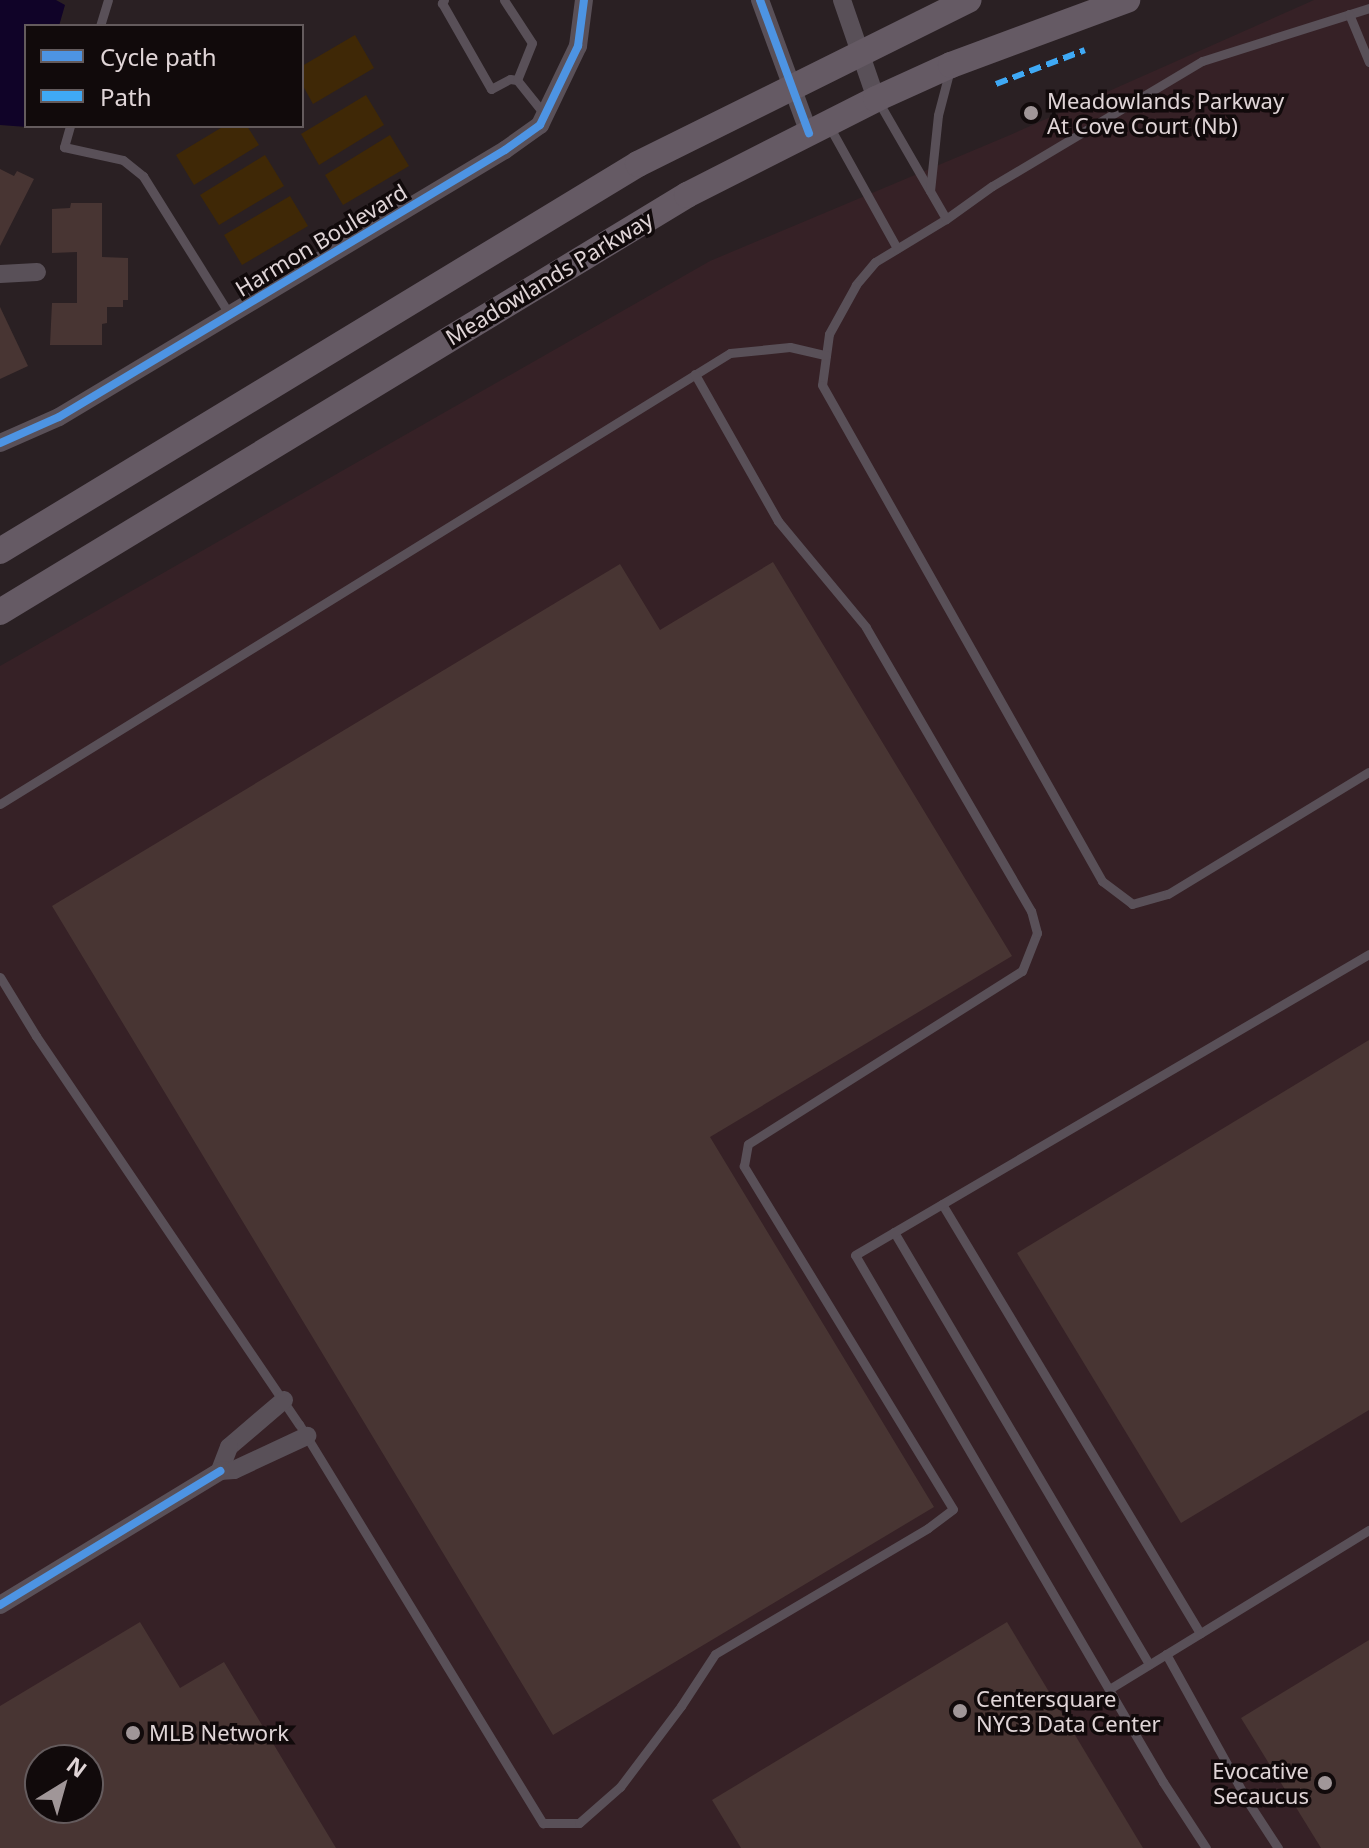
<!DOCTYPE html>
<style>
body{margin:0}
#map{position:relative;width:1369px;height:1848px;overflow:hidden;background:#2a2023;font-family:"Noto Sans",sans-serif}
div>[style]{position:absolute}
.built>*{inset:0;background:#362126}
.green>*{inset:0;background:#3f2806}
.water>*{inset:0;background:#100328}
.building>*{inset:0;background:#483533}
.service>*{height:9px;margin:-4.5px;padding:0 4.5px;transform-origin:4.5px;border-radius:4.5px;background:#595058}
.minor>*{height:18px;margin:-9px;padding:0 9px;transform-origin:9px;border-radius:9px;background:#595058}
.secondary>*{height:26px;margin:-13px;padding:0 13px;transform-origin:13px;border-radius:13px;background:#655a64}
.quiet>*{height:6px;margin-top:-3px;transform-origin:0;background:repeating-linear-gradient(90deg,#3fa9f5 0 12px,transparent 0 18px)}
.cycleway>*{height:8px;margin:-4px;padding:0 4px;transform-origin:4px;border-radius:4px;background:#4d94e3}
.dots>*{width:22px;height:22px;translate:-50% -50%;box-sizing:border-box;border:4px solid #110a0b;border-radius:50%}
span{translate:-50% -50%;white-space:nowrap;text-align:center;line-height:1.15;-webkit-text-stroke:7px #110a0b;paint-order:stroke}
.poi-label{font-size:22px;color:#e0d5d7}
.left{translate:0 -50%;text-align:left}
.right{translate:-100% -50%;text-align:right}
.street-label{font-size:22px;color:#e0d5d7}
.legend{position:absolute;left:24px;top:24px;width:280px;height:104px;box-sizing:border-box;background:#110a0b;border:2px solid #645b5d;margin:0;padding:10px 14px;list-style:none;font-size:24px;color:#e0d5d7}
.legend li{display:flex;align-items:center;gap:16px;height:40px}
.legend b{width:40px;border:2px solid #645b5d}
.north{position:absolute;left:24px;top:1744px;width:80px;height:80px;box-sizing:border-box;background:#110a0b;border:2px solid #645b5d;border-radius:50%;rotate:37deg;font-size:22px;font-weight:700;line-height:32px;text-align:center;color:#e0d5d7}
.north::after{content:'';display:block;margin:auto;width:28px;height:36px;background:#a09698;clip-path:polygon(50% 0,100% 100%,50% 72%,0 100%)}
</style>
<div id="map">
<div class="built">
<i style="clip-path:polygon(evenodd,1314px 0,1369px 0,1369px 1848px,0 1848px,0 666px,710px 261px,1010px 135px,1314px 0,40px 1760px,88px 1760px,88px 1808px,40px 1808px,40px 1760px)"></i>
</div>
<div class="green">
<i style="clip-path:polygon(355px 35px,374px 68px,313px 104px,302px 84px,302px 66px)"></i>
<i style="clip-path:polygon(366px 95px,384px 125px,319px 165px,301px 134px)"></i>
<i style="clip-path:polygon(224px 126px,247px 126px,259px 145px,194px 185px,176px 155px)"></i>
<i style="clip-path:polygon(390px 135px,409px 166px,343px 205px,325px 175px)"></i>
<i style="clip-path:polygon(265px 155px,284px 186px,219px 225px,200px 195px)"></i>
<i style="clip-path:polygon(290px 196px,308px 226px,242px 265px,224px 235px)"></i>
</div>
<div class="water">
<i style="clip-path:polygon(0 0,56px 0,65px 5px,59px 26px,26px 26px,27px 127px,0 125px)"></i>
</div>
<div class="building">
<i style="clip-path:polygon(0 169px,14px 176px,17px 171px,34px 179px,0 246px)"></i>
<i style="clip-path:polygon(71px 203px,102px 203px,102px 257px,128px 258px,128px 300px,123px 300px,123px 307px,107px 307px,107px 323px,102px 324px,102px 345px,50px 345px,52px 303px,77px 303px,77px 252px,52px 253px,52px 209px,70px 208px)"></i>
<i style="clip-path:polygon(0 307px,28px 366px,0 379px)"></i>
<i style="clip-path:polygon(773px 562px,1012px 956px,710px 1137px,934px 1507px,553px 1735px,52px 906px,620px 564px,660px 630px)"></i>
<i style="clip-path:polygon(1369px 1040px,1369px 1410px,1181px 1523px,1017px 1253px)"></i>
<i style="clip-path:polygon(evenodd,140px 1622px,180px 1688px,224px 1662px,336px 1848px,0 1848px,0 1706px,140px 1622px,40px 1760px,88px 1760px,88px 1808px,40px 1808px,40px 1760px)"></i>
<i style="clip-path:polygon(1007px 1622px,1143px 1848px,741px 1848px,712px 1800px)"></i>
<i style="clip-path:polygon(1369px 1640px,1369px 1848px,1321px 1848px,1241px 1718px)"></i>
</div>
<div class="service">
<i style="left:444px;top:0;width:4px;rotate:124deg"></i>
<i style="left:442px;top:3px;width:99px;rotate:60.3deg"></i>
<i style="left:491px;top:89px;width:21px;rotate:-28deg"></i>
<i style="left:510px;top:79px;width:7px;rotate:8deg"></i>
<i style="left:517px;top:80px;width:45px;rotate:51.3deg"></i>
<i style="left:504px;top:0;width:51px;rotate:56.9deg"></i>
<i style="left:532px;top:43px;width:40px;rotate:112deg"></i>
<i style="left:1369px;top:8px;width:175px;rotate:162.4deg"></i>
<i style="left:1202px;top:61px;width:244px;rotate:149.2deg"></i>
<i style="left:992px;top:186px;width:57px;rotate:144.3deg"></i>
<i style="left:946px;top:219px;width:83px;rotate:148.8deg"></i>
<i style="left:875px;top:262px;width:30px;rotate:130deg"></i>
<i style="left:856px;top:285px;width:56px;rotate:118.9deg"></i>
<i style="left:829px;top:334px;width:51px;rotate:97.8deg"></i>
<i style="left:822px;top:385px;width:570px;rotate:60.55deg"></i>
<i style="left:1102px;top:881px;width:38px;rotate:37deg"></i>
<i style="left:1132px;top:904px;width:37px;rotate:-16deg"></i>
<i style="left:1168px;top:894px;width:235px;rotate:-31.3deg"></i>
<i style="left:1349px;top:14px;width:52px;rotate:67.4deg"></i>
<i style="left:100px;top:26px;width:27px;rotate:-73deg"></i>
<i style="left:878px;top:101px;width:136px;rotate:60deg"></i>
<i style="left:70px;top:126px;width:22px;rotate:106deg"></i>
<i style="left:64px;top:147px;width:60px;rotate:12.4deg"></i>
<i style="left:123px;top:160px;width:26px;rotate:39deg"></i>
<i style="left:143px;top:176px;width:164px;rotate:58deg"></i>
<i style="left:829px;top:126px;width:140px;rotate:60.9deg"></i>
<i style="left:930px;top:191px;width:76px;rotate:-84deg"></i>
<i style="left:938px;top:115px;width:43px;rotate:-75.3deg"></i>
<i style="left:0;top:804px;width:858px;rotate:-31.71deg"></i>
<i style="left:730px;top:353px;width:60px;rotate:-5.7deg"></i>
<i style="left:790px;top:347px;width:37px;rotate:13deg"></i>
<i style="left:0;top:977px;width:69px;rotate:58.6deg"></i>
<i style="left:36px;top:1036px;width:469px;rotate:55.9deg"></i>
<i style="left:299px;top:1424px;width:468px;rotate:58.6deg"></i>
<i style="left:543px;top:1823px;width:36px"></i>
<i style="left:579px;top:1823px;width:55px;rotate:-41.3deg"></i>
<i style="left:620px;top:1787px;width:101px;rotate:-53deg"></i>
<i style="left:681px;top:1706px;width:62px;rotate:-56.8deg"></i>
<i style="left:715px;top:1654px;width:247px;rotate:-30.6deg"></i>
<i style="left:928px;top:1528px;width:31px;rotate:-37deg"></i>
<i style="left:953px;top:1509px;width:402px;rotate:-121.4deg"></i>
<i style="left:744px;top:1166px;width:22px;rotate:-80deg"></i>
<i style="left:748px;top:1144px;width:324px;rotate:-32.3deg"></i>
<i style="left:1022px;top:971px;width:41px;rotate:-68.5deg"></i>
<i style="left:1037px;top:933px;width:23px;rotate:-105deg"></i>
<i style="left:1031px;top:911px;width:328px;rotate:-120.2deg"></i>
<i style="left:866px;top:627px;width:138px;rotate:-129.7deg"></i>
<i style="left:778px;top:521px;width:169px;rotate:-119.5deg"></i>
<i style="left:942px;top:1204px;width:501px;rotate:58.98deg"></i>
<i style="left:894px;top:1232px;width:502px;rotate:59.45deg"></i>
<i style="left:1166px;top:1654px;width:169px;rotate:61deg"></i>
<i style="left:1248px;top:1802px;width:55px;rotate:56.9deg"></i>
<i style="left:1111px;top:1688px;width:303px;rotate:-31.5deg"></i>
<i style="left:1206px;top:1848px;width:79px;rotate:-123.1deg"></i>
<i style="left:1163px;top:1782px;width:610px;rotate:-120.3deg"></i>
<i style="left:855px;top:1255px;width:596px;rotate:-30.35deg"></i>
</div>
<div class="minor">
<i style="left:760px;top:0;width:142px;rotate:69.8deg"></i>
<i style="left:842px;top:0;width:105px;rotate:71deg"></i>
<i style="left:0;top:274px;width:37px;rotate:-3deg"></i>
<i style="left:0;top:443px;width:64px;rotate:-23.8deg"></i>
<i style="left:59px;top:417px;width:520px;rotate:-30.91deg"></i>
<i style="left:505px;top:150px;width:43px;rotate:-35.5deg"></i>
<i style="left:540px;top:125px;width:88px;rotate:-64.3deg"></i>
<i style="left:578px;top:46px;width:46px;rotate:-82.6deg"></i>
<i style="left:284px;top:1400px;width:72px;rotate:139.5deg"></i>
<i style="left:229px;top:1447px;width:26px;rotate:111deg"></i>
<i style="left:220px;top:1471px;width:14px;rotate:-4deg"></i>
<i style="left:234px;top:1470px;width:81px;rotate:-25deg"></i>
<i style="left:0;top:1605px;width:258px;rotate:-31.3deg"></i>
</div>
<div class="secondary">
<i style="left:0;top:551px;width:746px;rotate:-31.24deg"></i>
<i style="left:638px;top:164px;width:369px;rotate:-26.4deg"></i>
<i style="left:0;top:612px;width:804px;rotate:-31.26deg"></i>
<i style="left:687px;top:195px;width:212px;rotate:-26.9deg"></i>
<i style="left:876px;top:99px;width:82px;rotate:-24.4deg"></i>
<i style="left:951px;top:65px;width:188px;rotate:-20.3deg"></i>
</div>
<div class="quiet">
<i style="left:996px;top:84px;width:95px;rotate:-20.9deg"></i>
</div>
<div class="cycleway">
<i style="left:760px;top:0;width:142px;rotate:69.8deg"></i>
<i style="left:0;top:443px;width:64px;rotate:-23.8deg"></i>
<i style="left:59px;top:417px;width:520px;rotate:-30.91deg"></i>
<i style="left:505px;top:150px;width:43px;rotate:-35.5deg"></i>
<i style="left:540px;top:125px;width:88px;rotate:-64.3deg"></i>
<i style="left:578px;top:46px;width:46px;rotate:-82.6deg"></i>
<i style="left:0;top:1605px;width:258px;rotate:-31.3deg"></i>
</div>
<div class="dots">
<i style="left:1031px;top:113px;background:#a09698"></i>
<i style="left:960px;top:1711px;background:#a09698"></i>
<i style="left:133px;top:1733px;background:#a09698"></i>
<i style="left:1325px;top:1783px;background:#a09698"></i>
</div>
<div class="poi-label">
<span class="left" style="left:1047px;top:113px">Meadowlands Parkway<br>At Cove Court (Nb)</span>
<span class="left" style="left:976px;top:1711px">Centersquare<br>NYC3 Data Center</span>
<span class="left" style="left:149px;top:1733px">MLB Network</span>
<span class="right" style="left:1309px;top:1783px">Evocative<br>Secaucus</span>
</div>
<div class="street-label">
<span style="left:321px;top:240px;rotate:-31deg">Harmon Boulevard</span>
<span style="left:549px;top:278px;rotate:-31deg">Meadowlands Parkway</span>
</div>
<ul class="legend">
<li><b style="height:10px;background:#4d94e3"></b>Cycle path</li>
<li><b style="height:10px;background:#3fa9f5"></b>Path</li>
</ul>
<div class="north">N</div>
</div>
